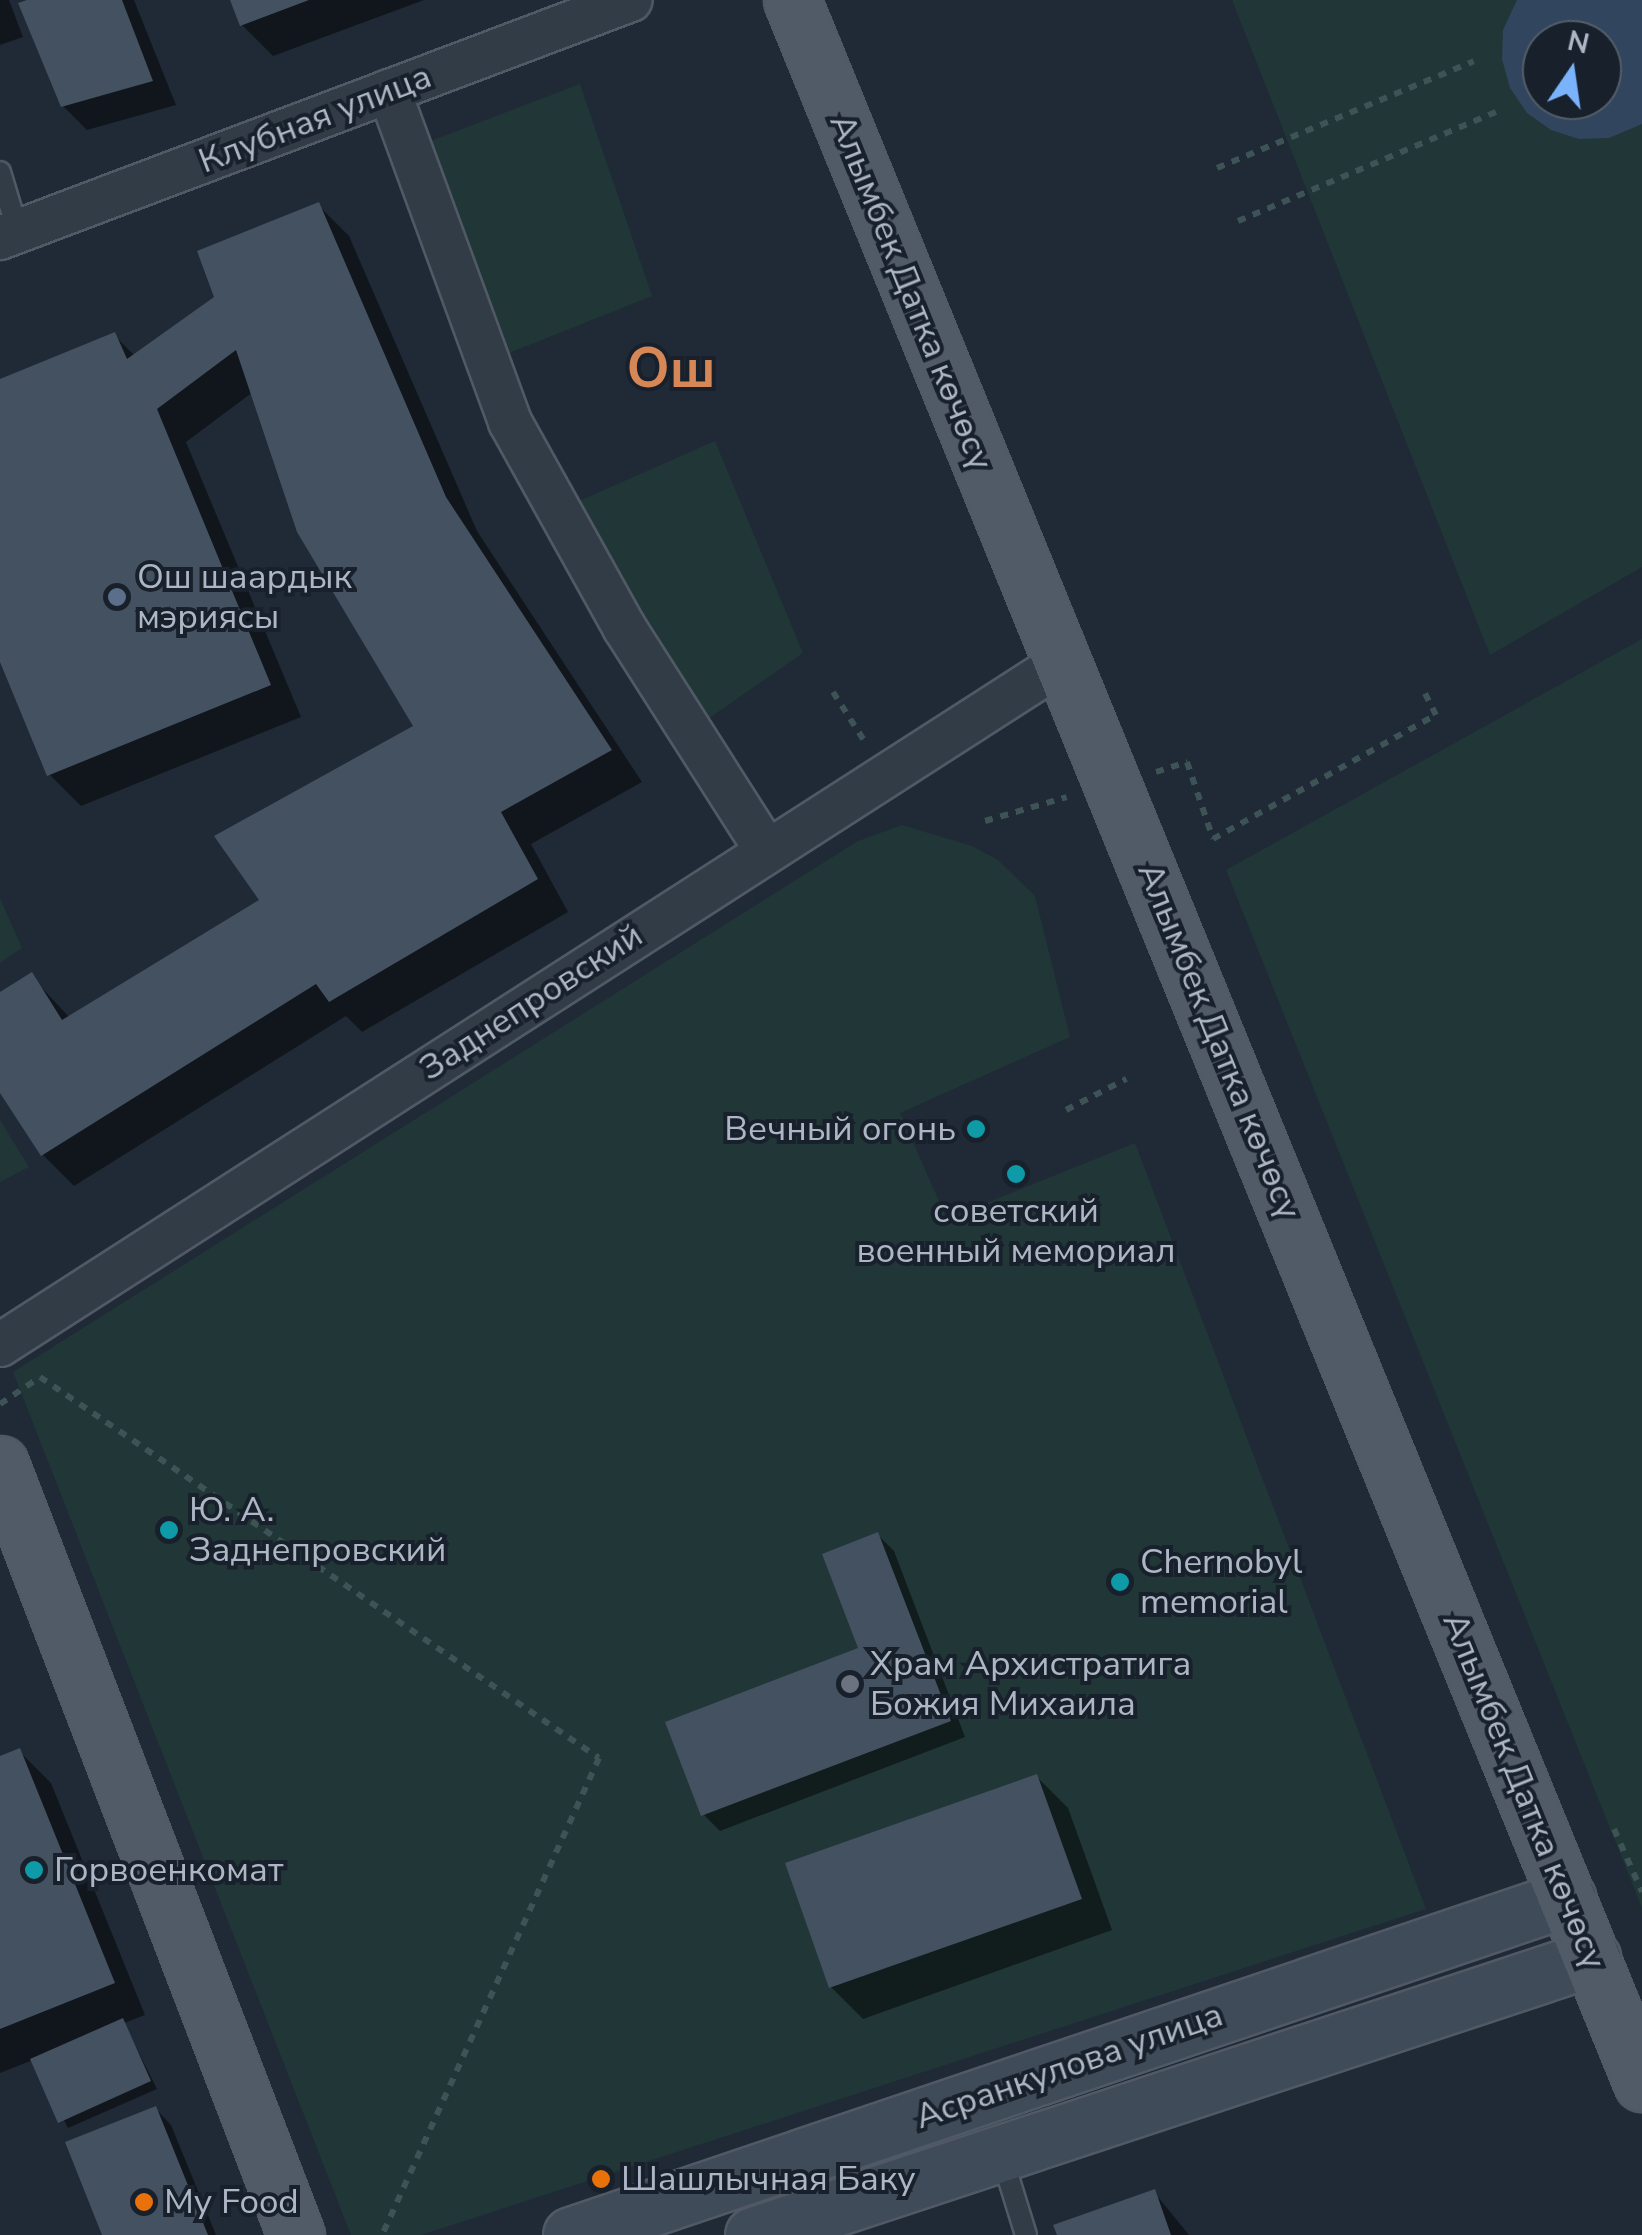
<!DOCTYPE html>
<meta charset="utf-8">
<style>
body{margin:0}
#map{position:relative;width:1642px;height:2235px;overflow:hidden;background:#1f2a36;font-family:"Nunito Sans",sans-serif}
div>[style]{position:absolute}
.green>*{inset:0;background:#203637}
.water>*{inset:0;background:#31465e}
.shadow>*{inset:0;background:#0007}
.building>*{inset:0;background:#445161}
.path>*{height:6px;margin-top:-3px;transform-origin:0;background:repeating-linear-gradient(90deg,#3e5355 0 8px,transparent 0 16px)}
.roads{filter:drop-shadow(2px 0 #505965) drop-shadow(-2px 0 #505965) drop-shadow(0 2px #505965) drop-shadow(0 -2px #505965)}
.service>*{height:20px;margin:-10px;padding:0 10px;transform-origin:10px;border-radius:10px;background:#323c47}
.minor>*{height:42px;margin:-21px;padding:0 21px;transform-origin:21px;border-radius:21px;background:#323c47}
.secondary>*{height:55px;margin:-27.5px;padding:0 27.5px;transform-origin:27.5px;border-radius:27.5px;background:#404b5a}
.primary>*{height:55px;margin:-27.5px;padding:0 27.5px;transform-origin:27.5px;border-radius:27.5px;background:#505b67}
.dots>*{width:28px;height:28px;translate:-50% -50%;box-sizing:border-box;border:5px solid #18212b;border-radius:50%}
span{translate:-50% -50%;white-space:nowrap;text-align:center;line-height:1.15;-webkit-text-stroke:8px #18212b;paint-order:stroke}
.street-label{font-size:35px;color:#acb6c4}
.poi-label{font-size:35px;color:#acb6c4}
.left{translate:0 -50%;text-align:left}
.right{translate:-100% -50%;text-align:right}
.town-label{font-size:55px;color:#d68755;font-weight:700}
.north{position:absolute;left:1522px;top:20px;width:100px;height:100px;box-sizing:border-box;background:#18212b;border:2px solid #535d68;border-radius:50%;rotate:13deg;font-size:28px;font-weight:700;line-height:40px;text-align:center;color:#acb6c4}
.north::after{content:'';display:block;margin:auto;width:35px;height:45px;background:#7ab2fb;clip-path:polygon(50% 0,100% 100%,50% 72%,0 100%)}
</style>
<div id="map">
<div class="green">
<i style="clip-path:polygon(evenodd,1232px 0,1642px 0,1642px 567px,1490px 655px,1232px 0,1542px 40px,1602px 40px,1602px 100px,1542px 100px,1542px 40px)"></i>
<i style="clip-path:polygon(580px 84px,652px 296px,492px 360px,412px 148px)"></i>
<i style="clip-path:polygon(715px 441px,803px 653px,695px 728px,563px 508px)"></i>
<i style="clip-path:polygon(1642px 639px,1642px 1908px,1226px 870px)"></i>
<i style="clip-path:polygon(902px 825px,972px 846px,998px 860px,1035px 896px,1070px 1037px,900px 1113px,947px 1219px,1135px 1143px,1426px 1909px,421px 2235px,351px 2235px,13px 1372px,858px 841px)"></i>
<i style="clip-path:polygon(0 898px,22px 948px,0 963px)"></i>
<i style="clip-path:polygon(0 1120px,29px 1167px,0 1182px)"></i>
</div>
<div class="water">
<i style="clip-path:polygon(evenodd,1517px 0,1642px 0,1642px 124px,1609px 138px,1579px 139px,1551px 130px,1527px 113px,1510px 88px,1502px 59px,1503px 30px,1517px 0,1542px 40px,1602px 40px,1602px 100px,1542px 100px,1542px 40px)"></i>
</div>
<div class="shadow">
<i style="clip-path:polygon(0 0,9px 0,23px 37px,0 45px)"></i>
<i style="clip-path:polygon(35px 0,134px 0,176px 105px,87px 130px,63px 106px)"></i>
<i style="clip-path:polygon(232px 0,424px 0,273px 56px,242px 25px)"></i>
<i style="clip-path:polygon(318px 205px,349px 236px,477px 531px,642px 782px,531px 844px,568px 912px,362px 1032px,346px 1016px,74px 1186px,43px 1155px,0 1088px,0 995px,31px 976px,70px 1018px,262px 901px,416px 727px,253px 392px,186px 442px,301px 717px,81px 806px,50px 775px,0 655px,0 382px,114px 335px,135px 356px,217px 298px)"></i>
<i style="clip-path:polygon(878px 1535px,894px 1551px,965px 1737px,720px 1831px,704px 1815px,861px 1650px)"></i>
<i style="clip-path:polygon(19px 1751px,51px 1783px,145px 2015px,124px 2023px,157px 2089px,68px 2128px,33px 2060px,0 2073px,0 1759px)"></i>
<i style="clip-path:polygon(1037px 1777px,1068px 1808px,1112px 1930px,863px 2019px,831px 1987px)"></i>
<i style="clip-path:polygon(156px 2109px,171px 2125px,216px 2235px,105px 2235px)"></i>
<i style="clip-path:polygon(1154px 2192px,1189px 2235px,1059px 2235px)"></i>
</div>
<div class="building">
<i style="clip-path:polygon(27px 0,122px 0,153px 81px,61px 107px,18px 3px)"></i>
<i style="clip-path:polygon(230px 0,309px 0,240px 26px)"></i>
<i style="clip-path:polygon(319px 202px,446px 497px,612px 750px,501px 812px,538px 879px,329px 1002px,316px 984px,41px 1156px,0 1093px,0 992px,32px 972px,62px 1020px,259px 900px,214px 836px,413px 726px,297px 532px,236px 350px,157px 409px,271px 685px,47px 776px,0 662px,0 379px,115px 332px,127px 359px,214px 297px,197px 251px)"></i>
<i style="clip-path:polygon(878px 1532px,951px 1721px,701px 1816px,665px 1722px,858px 1648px,822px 1554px)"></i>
<i style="clip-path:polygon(20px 1748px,115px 1983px,0 2029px,0 1756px)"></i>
<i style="clip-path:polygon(1037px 1774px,1082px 1899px,829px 1988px,785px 1863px)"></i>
<i style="clip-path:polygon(123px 2018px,151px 2081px,58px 2123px,30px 2059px)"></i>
<i style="clip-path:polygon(156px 2106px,208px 2235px,102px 2235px,65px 2142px)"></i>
<i style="clip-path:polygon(1155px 2189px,1171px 2235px,1057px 2235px,1053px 2225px)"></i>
</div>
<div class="path">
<i style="left:1217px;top:168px;width:278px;rotate:-22.6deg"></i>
<i style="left:1238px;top:221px;width:280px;rotate:-22.9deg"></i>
<i style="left:833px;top:692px;width:59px;rotate:57.4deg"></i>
<i style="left:1156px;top:772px;width:33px;rotate:-18deg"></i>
<i style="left:1187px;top:762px;width:81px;rotate:71.3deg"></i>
<i style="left:1213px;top:839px;width:255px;rotate:-29.1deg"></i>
<i style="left:1436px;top:715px;width:29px;rotate:-117deg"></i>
<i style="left:985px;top:821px;width:85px;rotate:-16.3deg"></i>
<i style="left:1066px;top:1110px;width:68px;rotate:-27.3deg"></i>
<i style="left:0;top:1404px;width:48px;rotate:-34deg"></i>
<i style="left:40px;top:1377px;width:676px;rotate:34.28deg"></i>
<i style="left:599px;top:1758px;width:524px;rotate:114.46deg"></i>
<i style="left:1614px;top:1829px;width:69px;rotate:66deg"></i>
</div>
<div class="roads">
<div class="service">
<i style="left:0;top:172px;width:63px;rotate:73.3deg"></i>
<i style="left:1002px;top:2157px;width:82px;rotate:72.9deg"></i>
</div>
<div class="minor">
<i style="left:389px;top:91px;width:352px;rotate:69.9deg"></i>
<i style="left:510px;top:422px;width:235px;rotate:60.9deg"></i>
<i style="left:624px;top:627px;width:264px;rotate:57.5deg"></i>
<i style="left:0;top:238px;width:674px;rotate:-20.67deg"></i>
<i style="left:0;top:1345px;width:1264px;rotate:-32.72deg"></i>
</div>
<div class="secondary">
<i style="left:571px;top:2235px;width:1052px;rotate:-18.68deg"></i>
<i style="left:753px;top:2235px;width:884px;rotate:-18.27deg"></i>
</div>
<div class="primary">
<i style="left:792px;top:0;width:2250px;rotate:67.8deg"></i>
<i style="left:0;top:1464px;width:826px;rotate:69deg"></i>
</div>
</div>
<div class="dots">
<i style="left:117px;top:597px;background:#5c6f8a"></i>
<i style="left:976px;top:1129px;background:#0f9aa8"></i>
<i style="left:1016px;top:1174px;background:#0f9aa8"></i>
<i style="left:169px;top:1530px;background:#0f9aa8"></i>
<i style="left:1120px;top:1582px;background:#0f9aa8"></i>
<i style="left:850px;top:1684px;background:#6b7280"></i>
<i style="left:34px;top:1870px;background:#0f9aa8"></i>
<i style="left:601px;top:2179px;background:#e8710a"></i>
<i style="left:144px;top:2202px;background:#e8710a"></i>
</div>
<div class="street-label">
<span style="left:315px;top:119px;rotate:-21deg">Клубная улица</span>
<span style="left:911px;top:292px;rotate:68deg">Алымбек Датка көчөсү</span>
<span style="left:531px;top:1002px;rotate:-33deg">Заднепровский</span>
<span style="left:1219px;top:1041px;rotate:68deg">Алымбек Датка көчөсү</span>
<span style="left:1524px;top:1791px;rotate:68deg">Алымбек Датка көчөсү</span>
<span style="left:1069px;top:2066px;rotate:-19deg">Асранкулова улица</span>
</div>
<div class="poi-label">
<span class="left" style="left:137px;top:597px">Ош шаардык<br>мэриясы</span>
<span class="right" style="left:956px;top:1129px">Вечный огонь</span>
<span style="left:1016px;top:1231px">советский<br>военный мемориал</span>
<span class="left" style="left:189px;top:1530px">Ю. А.<br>Заднепровский</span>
<span class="left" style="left:1140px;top:1582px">Chernobyl<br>memorial</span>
<span class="left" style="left:870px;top:1684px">Храм Архистратига<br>Божия Михаила</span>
<span class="left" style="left:54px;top:1870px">Горвоенкомат</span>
<span class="left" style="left:621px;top:2179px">Шашлычная Баку</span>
<span class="left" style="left:164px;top:2202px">My Food</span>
</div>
<div class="town-label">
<span style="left:671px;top:369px">Ош</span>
</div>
<div class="north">N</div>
</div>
